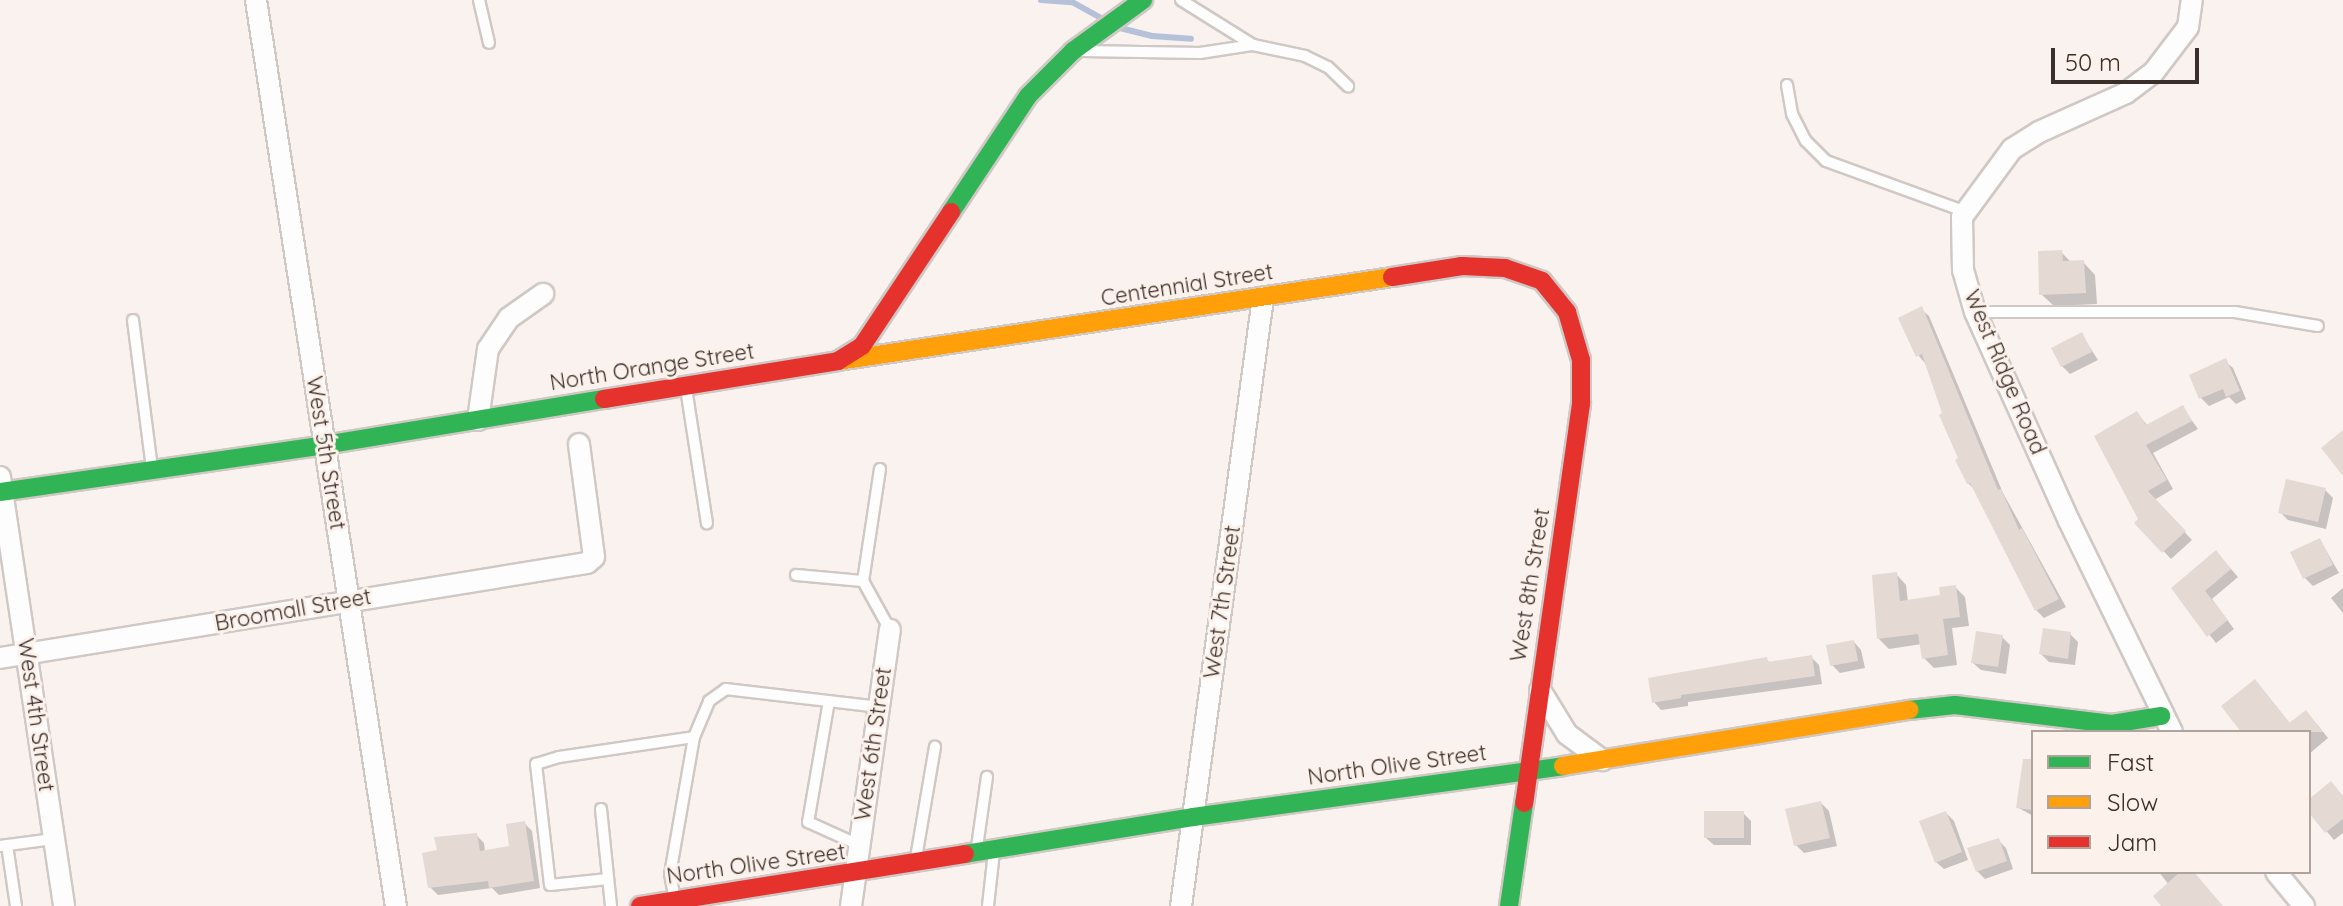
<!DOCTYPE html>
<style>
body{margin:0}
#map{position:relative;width:2343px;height:906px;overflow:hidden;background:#f9f2ef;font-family:Quicksand,sans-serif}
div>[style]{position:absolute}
.shadow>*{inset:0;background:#0003}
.stream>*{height:6px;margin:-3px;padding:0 3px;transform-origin:3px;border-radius:3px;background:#b4c1d9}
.building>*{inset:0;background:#e4dad3}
.roads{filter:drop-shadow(2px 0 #d0c8c4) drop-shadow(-2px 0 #d0c8c4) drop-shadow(0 2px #d0c8c4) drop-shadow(0 -2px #d0c8c4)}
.lane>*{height:10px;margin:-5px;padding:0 5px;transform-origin:5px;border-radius:5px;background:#fefdfd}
.street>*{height:20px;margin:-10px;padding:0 10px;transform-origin:10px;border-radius:10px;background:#fefdfd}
.fast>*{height:18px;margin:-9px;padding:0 9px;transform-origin:9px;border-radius:9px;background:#30b455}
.slow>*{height:18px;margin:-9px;padding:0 9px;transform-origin:9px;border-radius:9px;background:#ff9f0a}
.jam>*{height:18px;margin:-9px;padding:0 9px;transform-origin:9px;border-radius:9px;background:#e5322d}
span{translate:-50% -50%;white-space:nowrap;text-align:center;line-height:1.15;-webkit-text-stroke:6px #fdf1eb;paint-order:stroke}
.street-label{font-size:22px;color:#3a2f2a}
.legend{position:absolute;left:2031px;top:730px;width:280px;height:144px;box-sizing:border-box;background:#fdf1eb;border:2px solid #afa39e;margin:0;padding:10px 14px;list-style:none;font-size:24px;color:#3a2f2a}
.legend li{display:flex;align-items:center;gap:16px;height:40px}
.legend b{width:40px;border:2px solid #afa39e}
.scale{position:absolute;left:2051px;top:48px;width:148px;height:36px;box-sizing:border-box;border:4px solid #3a2f2a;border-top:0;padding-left:10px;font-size:24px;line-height:28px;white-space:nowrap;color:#3a2f2a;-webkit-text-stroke:6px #fdf1eb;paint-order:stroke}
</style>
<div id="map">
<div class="shadow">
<i style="clip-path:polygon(2061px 252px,2072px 263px,2083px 262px,2095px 275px,2097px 304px,2054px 306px,2041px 294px)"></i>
<i style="clip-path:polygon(1921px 309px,1929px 316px,2003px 493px,2066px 607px,2044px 618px,2036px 610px,1976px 491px,1968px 483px,1925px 363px,1918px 355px)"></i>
<i style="clip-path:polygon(2082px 335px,2098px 360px,2070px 374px,2062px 366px)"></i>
<i style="clip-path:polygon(2225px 361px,2233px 368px,2246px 399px,2236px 404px,2229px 397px,2209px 406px,2201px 398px)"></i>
<i style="clip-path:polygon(2183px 408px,2198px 429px,2153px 453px,2173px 489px,2154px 500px,2192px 540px,2171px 559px,2137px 523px,2141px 519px,2137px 413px,2148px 426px)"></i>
<i style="clip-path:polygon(2325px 490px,2333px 498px,2326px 529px,2288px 520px,2280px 512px)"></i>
<i style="clip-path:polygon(2320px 540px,2339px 573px,2313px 586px,2305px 578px)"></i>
<i style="clip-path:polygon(2224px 561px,2238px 577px,2212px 599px,2234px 629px,2216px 643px,2173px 589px)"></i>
<i style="clip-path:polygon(1896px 574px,1906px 585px,1908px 602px,1942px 597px,1955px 587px,1965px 597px,1969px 626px,1952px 628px,1957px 665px,1934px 668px,1924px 658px,1922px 644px,1889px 649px,1879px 639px)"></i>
<i style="clip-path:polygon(2343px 588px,2343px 613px,2331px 598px)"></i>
<i style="clip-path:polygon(2070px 634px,2078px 642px,2075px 665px,2049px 662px,2041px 654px)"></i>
<i style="clip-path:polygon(2002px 637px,2010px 645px,2006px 674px,1981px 670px,1973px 663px)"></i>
<i style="clip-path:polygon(1854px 642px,1861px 650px,1865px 668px,1840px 673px,1832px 665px)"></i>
<i style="clip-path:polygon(1811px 657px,1819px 665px,1822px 684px,1688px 702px,1688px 706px,1661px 710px,1654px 702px,1766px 659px,1770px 663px)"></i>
<i style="clip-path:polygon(2265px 692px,2291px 725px,2316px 723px,2328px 738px,2309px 754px,2309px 732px,2243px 732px)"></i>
<i style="clip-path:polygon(2033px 773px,2033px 816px,2019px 808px)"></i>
<i style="clip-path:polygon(2343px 797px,2343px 833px,2334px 840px,2309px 810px,2309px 801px)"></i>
<i style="clip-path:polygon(1821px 803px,1829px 811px,1837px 846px,1804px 853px,1796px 845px)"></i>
<i style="clip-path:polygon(1743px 813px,1751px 821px,1751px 845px,1714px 845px,1706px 838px)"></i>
<i style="clip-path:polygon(1946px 813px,1954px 821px,1968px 860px,1944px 869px,1936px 862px)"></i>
<i style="clip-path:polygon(524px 823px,532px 831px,540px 888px,499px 895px,492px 888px,438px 895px,430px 887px,439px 852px,476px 835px,484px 843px,485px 852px,511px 847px)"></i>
<i style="clip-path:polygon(1998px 840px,2006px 848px,2013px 869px,1985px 879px,1977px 871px)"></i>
<i style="clip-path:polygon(2159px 872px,2192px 872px,2221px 906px,2164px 906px,2169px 885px)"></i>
</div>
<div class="stream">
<i style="left:1041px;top:0;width:31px;rotate:4deg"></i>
<i style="left:1072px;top:2px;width:35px;rotate:29deg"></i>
<i style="left:1120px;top:28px;width:33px;rotate:14deg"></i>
<i style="left:1152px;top:36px;width:39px;rotate:4deg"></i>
</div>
<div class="building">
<i style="clip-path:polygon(2062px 250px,2063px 261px,2084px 260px,2086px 293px,2039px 295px,2038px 251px)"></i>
<i style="clip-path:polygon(1922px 306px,1998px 490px,2001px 489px,2019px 530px,2022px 528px,2059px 599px,2035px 611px,1970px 483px,1967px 484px,1955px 460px,1958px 458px,1939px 415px,1942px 413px,1922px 354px,1916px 357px,1898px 318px)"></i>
<i style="clip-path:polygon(2082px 332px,2092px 352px,2061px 367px,2051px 348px)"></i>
<i style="clip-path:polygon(2226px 358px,2240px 391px,2226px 397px,2223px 389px,2199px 399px,2189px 375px)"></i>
<i style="clip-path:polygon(2183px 405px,2192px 421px,2146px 445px,2167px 480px,2148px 491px,2186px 531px,2162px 553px,2134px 523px,2138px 519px,2094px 436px,2137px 411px,2146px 425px)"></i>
<i style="clip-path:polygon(2343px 430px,2343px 476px,2321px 448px)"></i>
<i style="clip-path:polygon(2286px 479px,2326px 488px,2318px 522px,2278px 513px)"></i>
<i style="clip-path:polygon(2320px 538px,2333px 565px,2303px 579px,2290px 552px)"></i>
<i style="clip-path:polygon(2216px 550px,2231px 569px,2205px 591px,2228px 620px,2207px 637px,2171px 588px)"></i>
<i style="clip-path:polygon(1897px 572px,1900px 601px,1940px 595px,1939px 587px,1956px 585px,1960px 617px,1943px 619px,1948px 655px,1922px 659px,1918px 634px,1877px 639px,1872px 575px)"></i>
<i style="clip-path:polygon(2043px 628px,2071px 632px,2068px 659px,2039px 654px)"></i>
<i style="clip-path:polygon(1976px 631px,2003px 635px,1998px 667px,1971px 663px)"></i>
<i style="clip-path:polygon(1854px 640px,1858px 661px,1830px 666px,1826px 645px)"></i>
<i style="clip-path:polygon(1812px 655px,1815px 676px,1681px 695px,1681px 698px,1652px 703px,1648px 678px,1767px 657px,1768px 662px)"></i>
<i style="clip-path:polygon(2255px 679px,2289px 723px,2306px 710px,2323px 732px,2241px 732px,2221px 706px)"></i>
<i style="clip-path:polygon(2023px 759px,2033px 759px,2033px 810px,2016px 808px)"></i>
<i style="clip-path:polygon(2331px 781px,2343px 796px,2343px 819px,2325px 833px,2309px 813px,2309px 799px)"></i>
<i style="clip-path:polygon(1821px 801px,1830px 838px,1794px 846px,1785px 809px)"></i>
<i style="clip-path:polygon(1704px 811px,1744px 811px,1744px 838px,1704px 838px)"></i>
<i style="clip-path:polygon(1946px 811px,1962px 852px,1935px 863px,1919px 821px)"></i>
<i style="clip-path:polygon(525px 821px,534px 881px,489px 888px,488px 881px,428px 888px,422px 853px,437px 850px,434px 837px,477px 833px,480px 851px,509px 846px,506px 824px)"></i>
<i style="clip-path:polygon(1999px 838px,2007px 861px,1976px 872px,1967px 848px)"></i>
<i style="clip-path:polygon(2180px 872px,2194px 872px,2223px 906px,2161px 906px,2153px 896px)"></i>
</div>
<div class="roads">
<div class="lane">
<i style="left:479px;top:0;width:44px;rotate:76.9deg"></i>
<i style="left:1181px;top:0;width:85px;rotate:32deg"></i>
<i style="left:1253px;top:45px;width:53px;rotate:11.9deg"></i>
<i style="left:1305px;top:56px;width:25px;rotate:26deg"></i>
<i style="left:1328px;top:67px;width:28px;rotate:44deg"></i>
<i style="left:1083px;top:51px;width:117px;rotate:1deg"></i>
<i style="left:1200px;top:53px;width:54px;rotate:-8.6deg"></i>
<i style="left:1787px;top:85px;width:29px;rotate:80deg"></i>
<i style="left:1792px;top:114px;width:30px;rotate:63deg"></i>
<i style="left:1806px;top:141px;width:28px;rotate:45deg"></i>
<i style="left:1826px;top:161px;width:149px;rotate:20deg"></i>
<i style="left:1975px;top:312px;width:260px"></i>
<i style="left:2235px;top:312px;width:84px;rotate:9.6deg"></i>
<i style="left:133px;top:320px;width:149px;rotate:82.7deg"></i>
<i style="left:686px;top:388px;width:137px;rotate:81.2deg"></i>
<i style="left:880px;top:469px;width:113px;rotate:98.6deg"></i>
<i style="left:863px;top:581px;width:56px;rotate:61.1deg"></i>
<i style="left:796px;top:575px;width:67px;rotate:5.1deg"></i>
<i style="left:829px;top:701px;width:123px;rotate:99.8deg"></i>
<i style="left:808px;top:822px;width:56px;rotate:24.3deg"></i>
<i style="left:694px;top:737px;width:39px;rotate:-67deg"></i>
<i style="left:709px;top:701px;width:21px;rotate:-35deg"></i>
<i style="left:726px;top:689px;width:154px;rotate:6.7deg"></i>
<i style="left:601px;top:809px;width:98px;rotate:84.1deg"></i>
<i style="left:7px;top:845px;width:62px;rotate:81.6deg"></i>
<i style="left:0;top:846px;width:54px;rotate:-7.4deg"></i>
<i style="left:977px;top:847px;width:71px;rotate:-81.9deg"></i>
<i style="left:916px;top:858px;width:113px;rotate:-80.3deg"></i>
<i style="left:608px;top:879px;width:58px;rotate:174.1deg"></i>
<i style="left:550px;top:885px;width:122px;rotate:-96.6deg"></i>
<i style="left:536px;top:764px;width:24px;rotate:-17deg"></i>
<i style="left:559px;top:757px;width:136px;rotate:-8.4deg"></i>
<i style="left:694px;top:737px;width:139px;rotate:99.9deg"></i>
<i style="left:670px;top:874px;width:26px;rotate:79deg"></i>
<i style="left:988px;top:906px;width:54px;rotate:-83.7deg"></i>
</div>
<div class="street">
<i style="left:256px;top:0;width:917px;rotate:81.22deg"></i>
<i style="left:478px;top:420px;width:72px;rotate:-82deg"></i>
<i style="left:488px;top:349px;width:37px;rotate:-56deg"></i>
<i style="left:509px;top:318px;width:42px;rotate:-35.2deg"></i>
<i style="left:0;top:477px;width:434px;rotate:81.5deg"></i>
<i style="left:0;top:658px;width:595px;rotate:-9.19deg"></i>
<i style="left:587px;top:563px;width:9px;rotate:-41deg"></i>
<i style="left:594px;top:557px;width:114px;rotate:-97.6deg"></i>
<i style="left:1540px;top:690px;width:52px;rotate:58.5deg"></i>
<i style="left:1567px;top:734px;width:44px;rotate:36.6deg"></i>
<i style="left:2172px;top:732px;width:235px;rotate:-116deg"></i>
<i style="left:2069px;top:521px;width:229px;rotate:-114.2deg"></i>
<i style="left:1975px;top:312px;width:44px;rotate:-105.9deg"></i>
<i style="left:1963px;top:270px;width:53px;rotate:-91.1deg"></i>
<i style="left:1962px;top:217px;width:84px;rotate:-53.7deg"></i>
<i style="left:2012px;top:149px;width:32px;rotate:-32deg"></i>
<i style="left:2039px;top:132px;width:95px;rotate:-24.1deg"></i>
<i style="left:2126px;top:93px;width:34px;rotate:-37deg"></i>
<i style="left:2153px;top:73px;width:58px;rotate:-52.7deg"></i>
<i style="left:2188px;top:27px;width:27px;rotate:-82deg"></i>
<i style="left:2276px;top:872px;width:44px;rotate:50.5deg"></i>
<i style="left:851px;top:906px;width:279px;rotate:-82deg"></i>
<i style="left:1181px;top:906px;width:614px;rotate:-82.32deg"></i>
</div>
<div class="fast">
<i style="left:951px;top:212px;width:139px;rotate:-56.4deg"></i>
<i style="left:1028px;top:96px;width:64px;rotate:-45deg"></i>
<i style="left:1073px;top:51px;width:87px;rotate:-36.1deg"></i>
<i style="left:0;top:492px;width:328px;rotate:-8.2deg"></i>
<i style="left:325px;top:445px;width:283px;rotate:-9.4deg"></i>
<i style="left:1909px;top:710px;width:46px;rotate:-6.2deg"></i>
<i style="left:1955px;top:705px;width:158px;rotate:6.9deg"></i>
<i style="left:2112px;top:724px;width:50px;rotate:-9.3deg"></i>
<i style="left:965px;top:854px;width:231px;rotate:-9.2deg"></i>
<i style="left:1193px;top:817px;width:373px;rotate:-7.8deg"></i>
<i style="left:1509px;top:906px;width:104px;rotate:-81.7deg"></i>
</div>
<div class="slow">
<i style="left:838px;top:361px;width:560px;rotate:-8.62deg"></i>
<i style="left:1563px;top:766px;width:351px;rotate:-9.2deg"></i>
</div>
<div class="jam">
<i style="left:1392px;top:277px;width:71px;rotate:-8.9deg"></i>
<i style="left:1462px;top:266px;width:43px;rotate:2.7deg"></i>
<i style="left:1505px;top:268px;width:39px;rotate:19deg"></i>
<i style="left:1542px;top:281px;width:40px;rotate:51deg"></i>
<i style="left:1567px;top:312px;width:50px;rotate:73.7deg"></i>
<i style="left:1581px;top:360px;width:44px;rotate:90deg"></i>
<i style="left:1581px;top:404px;width:403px;rotate:98.1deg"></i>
<i style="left:604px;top:399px;width:237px;rotate:-9.2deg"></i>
<i style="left:838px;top:361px;width:28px;rotate:-32deg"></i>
<i style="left:862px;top:346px;width:161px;rotate:-56.4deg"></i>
<i style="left:640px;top:906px;width:329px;rotate:-9.1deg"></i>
</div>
</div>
<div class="street-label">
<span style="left:1187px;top:285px;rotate:-9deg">Centennial Street</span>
<span style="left:652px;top:367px;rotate:-9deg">North Orange Street</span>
<span style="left:2005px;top:372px;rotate:67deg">West Ridge Road</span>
<span style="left:326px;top:453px;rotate:81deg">West 5th Street</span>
<span style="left:1530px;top:585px;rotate:-81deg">West 8th Street</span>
<span style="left:1222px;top:602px;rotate:-82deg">West 7th Street</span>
<span style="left:293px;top:610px;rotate:-10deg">Broomall Street</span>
<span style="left:36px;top:715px;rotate:82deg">West 4th Street</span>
<span style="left:873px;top:744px;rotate:-82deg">West 6th Street</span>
<span style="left:1397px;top:765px;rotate:-8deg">North Olive Street</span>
<span style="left:756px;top:864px;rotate:-8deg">North Olive Street</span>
</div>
<ul class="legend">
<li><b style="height:10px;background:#30b455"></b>Fast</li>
<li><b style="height:10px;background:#ff9f0a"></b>Slow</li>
<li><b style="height:10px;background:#e5322d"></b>Jam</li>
</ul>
<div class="scale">50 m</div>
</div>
